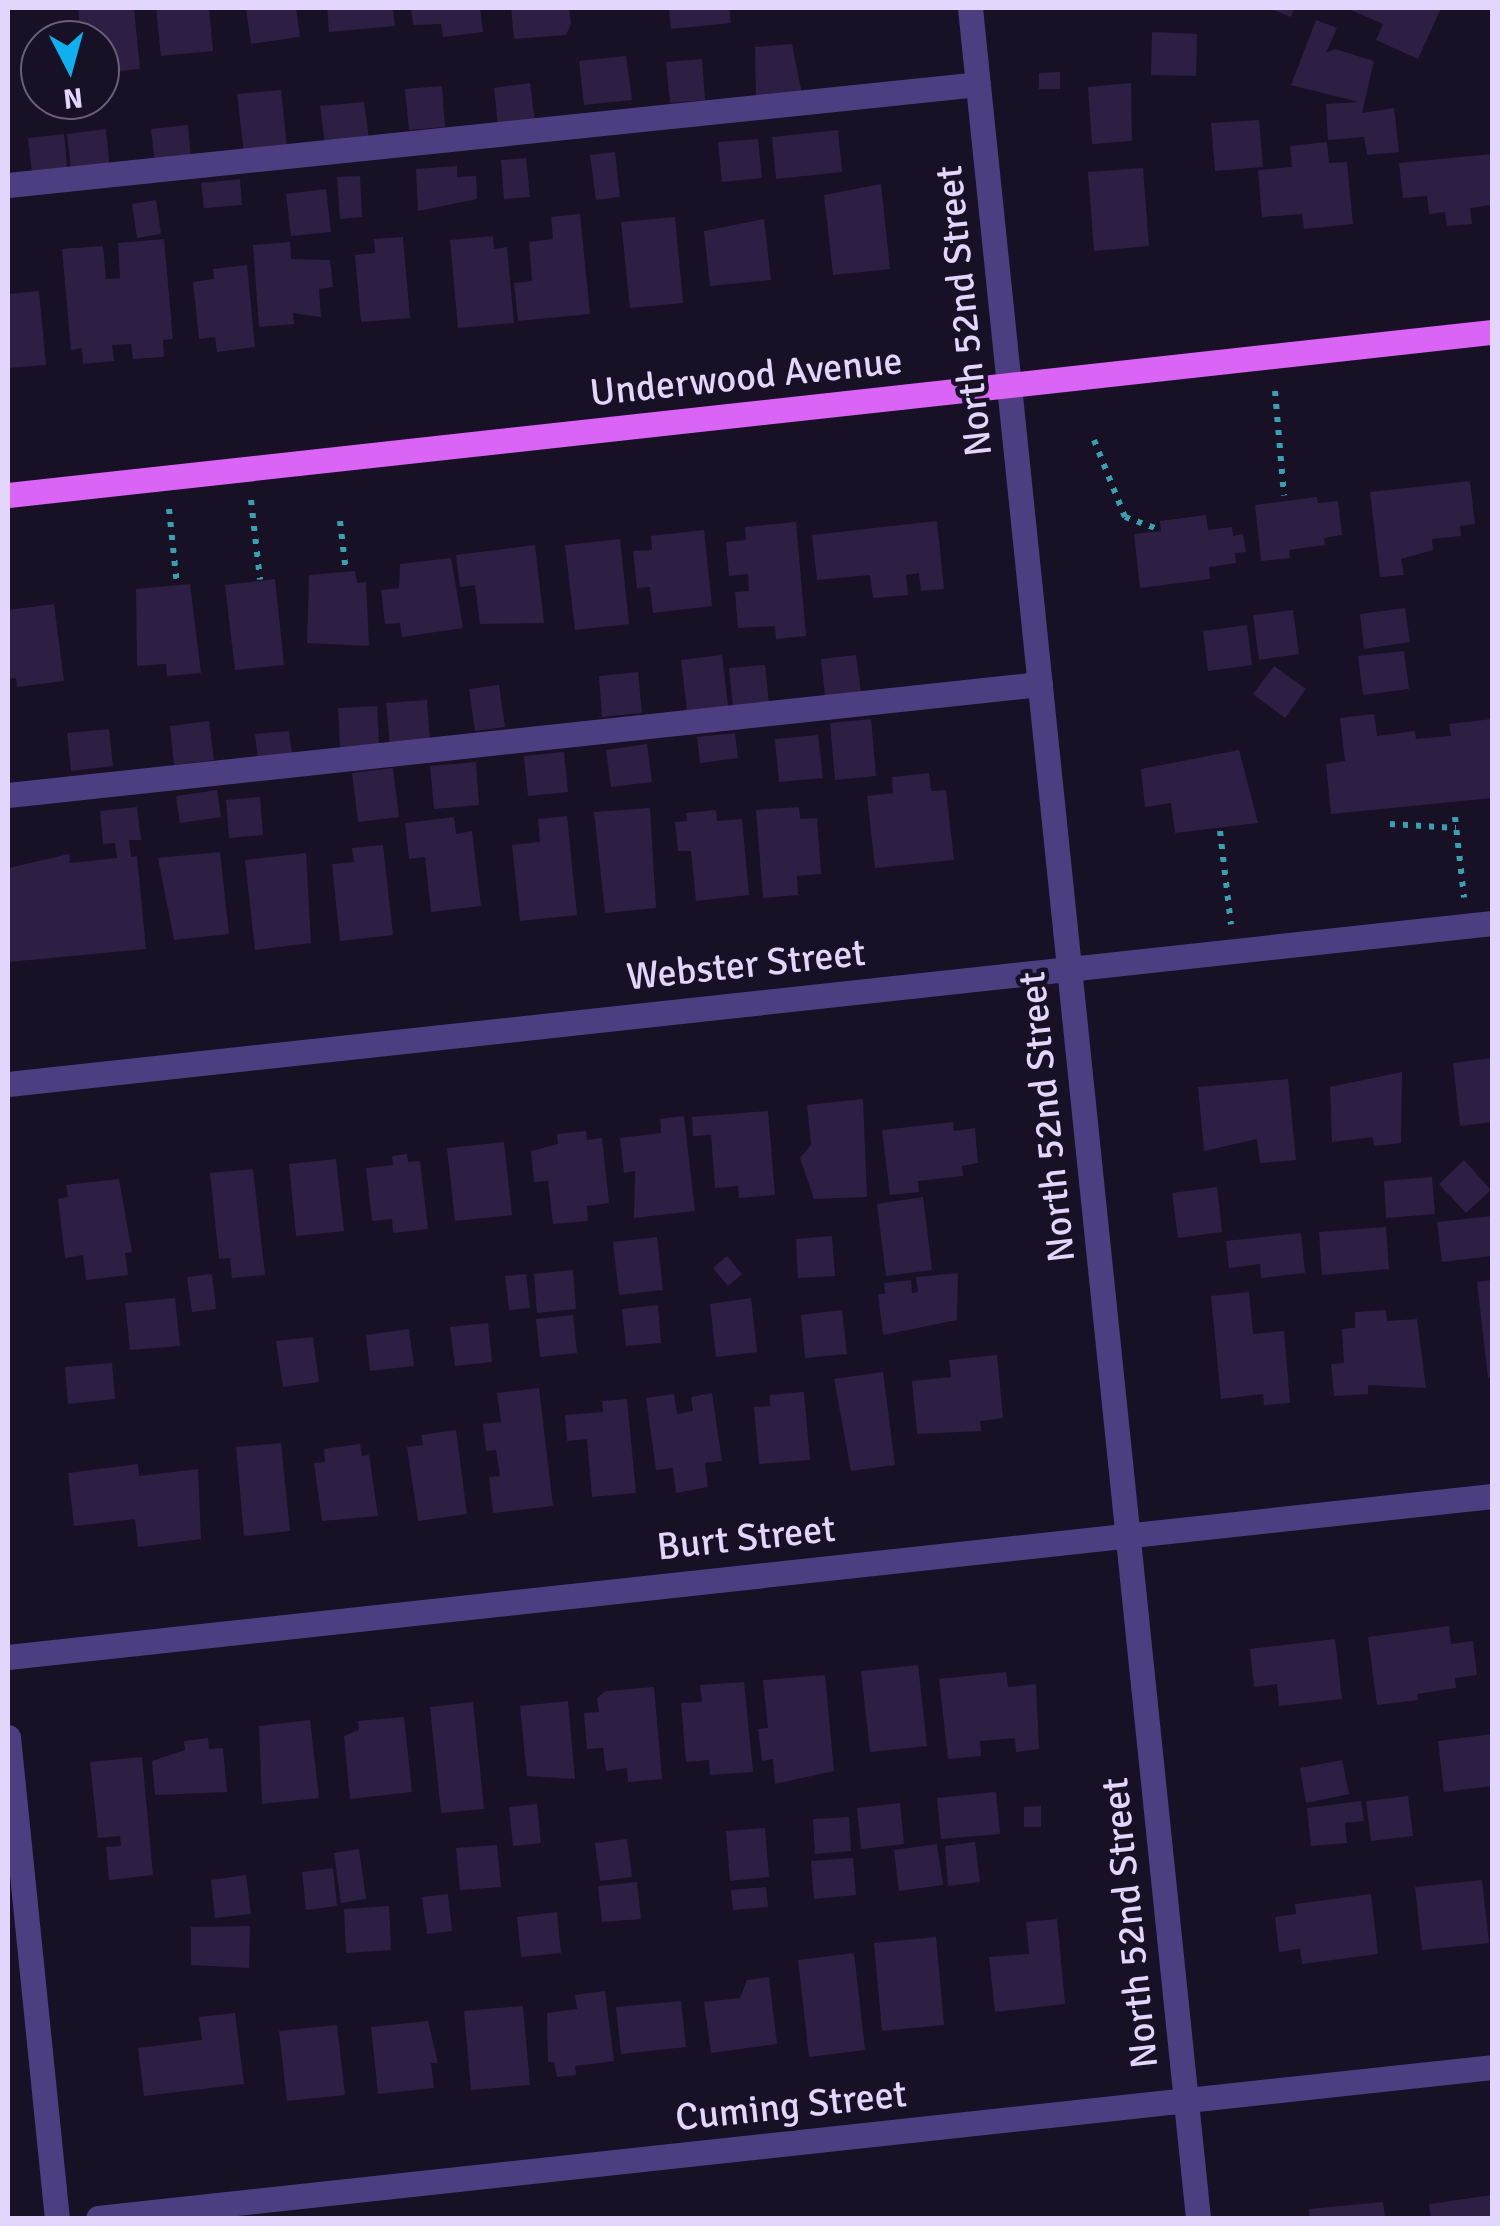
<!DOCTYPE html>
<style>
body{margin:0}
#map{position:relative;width:1500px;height:2226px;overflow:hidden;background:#181025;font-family:Signika,sans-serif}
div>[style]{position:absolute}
.building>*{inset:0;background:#2d1e44}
.path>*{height:6px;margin-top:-3px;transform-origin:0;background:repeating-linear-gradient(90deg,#37a1b0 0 5px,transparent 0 13px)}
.minor>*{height:25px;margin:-12.5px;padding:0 12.5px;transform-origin:12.5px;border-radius:12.5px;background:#4d3e81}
.major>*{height:25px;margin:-12.5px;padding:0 12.5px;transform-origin:12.5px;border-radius:12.5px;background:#da64f5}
span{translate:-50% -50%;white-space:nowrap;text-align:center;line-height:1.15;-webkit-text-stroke:9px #181025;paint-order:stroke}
.street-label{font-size:38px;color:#e2d6fd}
.frame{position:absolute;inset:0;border:10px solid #e2d6fd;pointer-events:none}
.north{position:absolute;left:20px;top:20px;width:100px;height:100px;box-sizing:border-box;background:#181025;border:2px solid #695f7b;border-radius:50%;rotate:174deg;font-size:28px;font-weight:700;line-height:40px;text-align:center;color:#e2d6fd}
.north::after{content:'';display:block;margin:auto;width:35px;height:45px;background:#0fb0f0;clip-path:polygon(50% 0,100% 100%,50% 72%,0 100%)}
</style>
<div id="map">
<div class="building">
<i style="clip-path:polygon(78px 8px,134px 8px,140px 69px,100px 73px,100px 40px,64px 40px,63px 31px,80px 29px)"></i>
<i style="clip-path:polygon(156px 8px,209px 8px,213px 51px,161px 56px)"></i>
<i style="clip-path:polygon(246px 8px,296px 8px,300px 37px,251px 44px)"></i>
<i style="clip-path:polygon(327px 8px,393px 8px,395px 26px,329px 32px)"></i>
<i style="clip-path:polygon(411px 8px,480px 8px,483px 32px,443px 37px,441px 24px,413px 25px)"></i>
<i style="clip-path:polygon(511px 8px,569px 8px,571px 24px,566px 35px,514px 39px)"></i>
<i style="clip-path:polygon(669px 8px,729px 8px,731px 23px,671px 29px)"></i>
<i style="clip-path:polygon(1269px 8px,1294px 8px,1291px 17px)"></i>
<i style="clip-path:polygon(1346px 8px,1441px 8px,1418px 59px,1376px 40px,1383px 24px)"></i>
<i style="clip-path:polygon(1316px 20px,1337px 28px,1326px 53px,1335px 49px,1374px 61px,1362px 113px,1394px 108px,1399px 152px,1367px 155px,1364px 137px,1328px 140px,1326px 104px,1359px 102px,1291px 85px)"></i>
<i style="clip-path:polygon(1152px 32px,1197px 34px,1196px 76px,1151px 75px)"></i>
<i style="clip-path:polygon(792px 44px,802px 94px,756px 99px,755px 47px)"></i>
<i style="clip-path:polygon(626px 56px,632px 100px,584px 105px,579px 61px)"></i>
<i style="clip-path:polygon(702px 59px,705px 100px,670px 103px,666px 62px)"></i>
<i style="clip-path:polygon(1060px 72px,1060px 89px,1039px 89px,1039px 73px)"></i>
<i style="clip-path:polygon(530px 83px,535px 122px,498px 126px,494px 88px)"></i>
<i style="clip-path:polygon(1131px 83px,1132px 141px,1092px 144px,1088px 87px)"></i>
<i style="clip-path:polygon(442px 86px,445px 127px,409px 130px,405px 89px)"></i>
<i style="clip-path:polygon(281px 90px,287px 148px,244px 153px,237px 94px)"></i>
<i style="clip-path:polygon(364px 102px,369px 139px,325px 144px,320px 106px)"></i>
<i style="clip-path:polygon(1259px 120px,1263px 167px,1215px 171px,1211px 123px)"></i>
<i style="clip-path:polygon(188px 125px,191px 160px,155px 164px,151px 129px)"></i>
<i style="clip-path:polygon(106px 129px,110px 172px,72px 177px,67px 134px)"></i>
<i style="clip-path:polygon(838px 130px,842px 172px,776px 179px,772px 137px)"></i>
<i style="clip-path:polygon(64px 134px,68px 177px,33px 181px,28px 138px)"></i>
<i style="clip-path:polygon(758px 139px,762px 178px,722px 182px,718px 142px)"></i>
<i style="clip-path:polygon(1327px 142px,1329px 163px,1347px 162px,1353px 224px,1304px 229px,1302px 214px,1262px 217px,1258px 170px,1292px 167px,1290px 146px)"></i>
<i style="clip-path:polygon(615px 152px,620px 197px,596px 200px,590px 155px)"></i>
<i style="clip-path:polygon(1492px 154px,1492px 205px,1470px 208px,1472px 224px,1447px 226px,1445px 212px,1429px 214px,1427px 196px,1403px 198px,1399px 163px)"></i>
<i style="clip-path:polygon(526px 158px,530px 197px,504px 199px,501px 160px)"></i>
<i style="clip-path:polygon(457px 166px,457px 177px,476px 176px,477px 199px,418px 211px,416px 169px)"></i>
<i style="clip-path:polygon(1143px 168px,1149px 246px,1094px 251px,1088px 172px)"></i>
<i style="clip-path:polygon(360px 176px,362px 217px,340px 219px,337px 177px)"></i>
<i style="clip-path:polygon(240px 179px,242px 205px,204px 208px,201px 183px)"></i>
<i style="clip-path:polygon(881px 184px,890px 269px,833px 275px,824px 195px)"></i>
<i style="clip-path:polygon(326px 189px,331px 232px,291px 236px,286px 194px)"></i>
<i style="clip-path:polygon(156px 200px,161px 234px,137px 238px,132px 204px)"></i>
<i style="clip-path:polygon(580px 214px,590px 314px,518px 321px,514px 283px,532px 281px,529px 242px,553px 239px,551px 217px)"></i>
<i style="clip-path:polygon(675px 217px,683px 303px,630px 308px,621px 222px)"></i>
<i style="clip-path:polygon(764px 219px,771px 280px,710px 286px,704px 231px)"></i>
<i style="clip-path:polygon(493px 236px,494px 249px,507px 247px,514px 323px,458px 328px,450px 240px)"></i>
<i style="clip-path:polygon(403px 237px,410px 318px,361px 322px,355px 255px,375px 253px,374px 239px)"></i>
<i style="clip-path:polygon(164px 239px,173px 339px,163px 340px,164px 357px,133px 359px,131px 344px,112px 345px,114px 361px,83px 364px,82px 348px,71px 350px,62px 249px,103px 246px,106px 279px,120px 278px,118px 243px)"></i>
<i style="clip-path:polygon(290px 242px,291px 259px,330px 260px,333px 287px,319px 289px,321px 317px,293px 313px,294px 324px,259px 327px,253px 245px)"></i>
<i style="clip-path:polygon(247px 265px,255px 347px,217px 352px,215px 337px,199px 339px,193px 282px,214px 279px,213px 269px)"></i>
<i style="clip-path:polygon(39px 291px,46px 365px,8px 368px,8px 294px)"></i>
<i style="clip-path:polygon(1470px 481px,1475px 524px,1460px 526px,1461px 536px,1432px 539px,1433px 550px,1401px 559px,1404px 575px,1380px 577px,1370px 492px)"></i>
<i style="clip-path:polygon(1317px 497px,1318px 503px,1338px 501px,1342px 535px,1324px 538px,1325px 545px,1289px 550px,1290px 558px,1261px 561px,1255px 505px)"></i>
<i style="clip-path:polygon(1206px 515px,1208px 530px,1232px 527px,1233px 536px,1243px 534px,1246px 552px,1235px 553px,1236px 563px,1209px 567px,1210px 579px,1140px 588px,1134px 534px,1161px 531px,1160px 521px)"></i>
<i style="clip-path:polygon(937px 521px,944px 589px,921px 591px,919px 573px,906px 575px,908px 595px,873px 598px,870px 575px,817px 580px,812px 535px)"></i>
<i style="clip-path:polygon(796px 522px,806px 636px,776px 639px,775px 626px,738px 628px,735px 592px,749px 591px,748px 574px,729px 576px,726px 542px,746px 540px,745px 527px)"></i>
<i style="clip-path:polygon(704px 530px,712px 606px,653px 613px,650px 587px,637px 588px,633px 551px,652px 550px,651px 536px)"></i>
<i style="clip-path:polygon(620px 539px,629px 624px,575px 630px,565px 545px)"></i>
<i style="clip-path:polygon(535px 545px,544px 623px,480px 624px,475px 585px,460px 587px,456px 555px)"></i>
<i style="clip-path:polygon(451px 558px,463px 628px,402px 637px,400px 623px,385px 624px,381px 590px,399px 588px,400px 564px)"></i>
<i style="clip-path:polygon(355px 571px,357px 583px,366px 582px,369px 646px,307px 643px,309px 575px)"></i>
<i style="clip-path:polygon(275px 579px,284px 665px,235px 670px,225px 585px)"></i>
<i style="clip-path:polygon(190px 584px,201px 673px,167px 676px,166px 664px,137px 666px,136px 589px)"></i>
<i style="clip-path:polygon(54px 604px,64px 681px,17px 687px,16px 678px,8px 679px,8px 610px)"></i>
<i style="clip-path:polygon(1405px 608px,1410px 642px,1364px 649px,1360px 614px)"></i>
<i style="clip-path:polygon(1293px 610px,1299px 654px,1259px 660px,1253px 615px)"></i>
<i style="clip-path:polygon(1247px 625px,1252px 665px,1208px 671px,1203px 631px)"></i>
<i style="clip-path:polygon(1404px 651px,1409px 689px,1363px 695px,1358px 656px)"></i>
<i style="clip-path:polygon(722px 655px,728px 706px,687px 711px,681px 660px)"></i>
<i style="clip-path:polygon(856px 655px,861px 693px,825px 696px,821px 659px)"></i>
<i style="clip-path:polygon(765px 665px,769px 704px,733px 707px,729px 668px)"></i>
<i style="clip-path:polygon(1274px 666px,1306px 689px,1285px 718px,1253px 694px)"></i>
<i style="clip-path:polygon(638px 672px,642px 713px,602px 717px,599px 676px)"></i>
<i style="clip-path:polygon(499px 685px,505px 727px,475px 731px,469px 689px)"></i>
<i style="clip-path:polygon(427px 700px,430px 742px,390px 745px,386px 703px)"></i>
<i style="clip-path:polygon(377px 706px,379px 744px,340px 747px,338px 708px)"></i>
<i style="clip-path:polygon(1374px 714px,1377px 736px,1415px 731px,1416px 739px,1451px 736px,1449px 724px,1492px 719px,1492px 798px,1331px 814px,1326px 764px,1345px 761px,1340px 718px)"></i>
<i style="clip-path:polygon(871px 719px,876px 776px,835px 780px,830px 723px)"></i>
<i style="clip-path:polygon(209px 721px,214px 760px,174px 765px,170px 726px)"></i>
<i style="clip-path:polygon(109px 729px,113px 766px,71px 771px,67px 733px)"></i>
<i style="clip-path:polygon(289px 731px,292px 755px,258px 759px,255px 734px)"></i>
<i style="clip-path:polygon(735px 733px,738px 758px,700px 763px,697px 737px)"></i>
<i style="clip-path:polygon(818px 735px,823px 778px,779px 782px,775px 739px)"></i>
<i style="clip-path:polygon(647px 744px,652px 782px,611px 787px,606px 750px)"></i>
<i style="clip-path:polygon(1239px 750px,1258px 823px,1175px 833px,1171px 803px,1145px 807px,1141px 769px)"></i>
<i style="clip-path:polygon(564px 752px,568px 792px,528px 796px,524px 756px)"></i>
<i style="clip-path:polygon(476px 762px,479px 805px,434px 809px,430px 766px)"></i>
<i style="clip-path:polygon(393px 768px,399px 817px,358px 822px,352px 773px)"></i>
<i style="clip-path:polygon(929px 773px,931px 791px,946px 790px,954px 860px,875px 868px,867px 796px,893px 793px,892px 777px)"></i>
<i style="clip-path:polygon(217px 790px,221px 817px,180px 823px,176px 796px)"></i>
<i style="clip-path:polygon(260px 797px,263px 835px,229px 838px,226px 800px)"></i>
<i style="clip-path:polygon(137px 807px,141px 840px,129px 840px,131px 857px,137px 856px,146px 949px,8px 962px,8px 868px,69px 854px,70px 863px,117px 858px,115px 843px,103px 844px,100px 811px)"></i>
<i style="clip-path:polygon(799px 807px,800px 819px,817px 818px,821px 874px,797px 876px,798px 895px,763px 898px,756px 810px)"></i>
<i style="clip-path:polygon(650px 808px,656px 908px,605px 913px,594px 812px)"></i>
<i style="clip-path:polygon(716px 810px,717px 821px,742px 819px,749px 895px,696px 901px,691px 851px,678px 851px,675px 822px,687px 821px,686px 813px)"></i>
<i style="clip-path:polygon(567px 816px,577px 915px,520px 921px,512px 845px,540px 842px,538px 819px)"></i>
<i style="clip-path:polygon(454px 817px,456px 834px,472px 831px,481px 906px,431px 912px,425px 857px,409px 859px,405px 823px)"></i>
<i style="clip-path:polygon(383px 845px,393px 935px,340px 941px,332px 864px,354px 862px,352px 848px)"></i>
<i style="clip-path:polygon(220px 852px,229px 934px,174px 940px,158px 858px)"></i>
<i style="clip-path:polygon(306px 853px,311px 943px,255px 950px,245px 860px)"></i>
<i style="clip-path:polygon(1492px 1058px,1492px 1122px,1460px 1126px,1453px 1063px)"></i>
<i style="clip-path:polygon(1402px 1072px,1401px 1143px,1374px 1146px,1373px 1137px,1332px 1142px,1330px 1087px)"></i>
<i style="clip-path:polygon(1288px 1079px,1296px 1160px,1260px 1163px,1257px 1139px,1204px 1151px,1198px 1087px)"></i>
<i style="clip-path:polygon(863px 1099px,867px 1197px,814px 1199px,800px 1158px,811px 1145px,807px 1105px)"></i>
<i style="clip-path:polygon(768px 1111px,775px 1195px,739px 1198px,738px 1186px,715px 1188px,711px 1135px,693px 1136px,692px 1117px)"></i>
<i style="clip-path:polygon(684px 1116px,695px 1211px,634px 1218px,635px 1171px,624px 1173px,620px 1138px,661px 1133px,660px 1119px)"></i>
<i style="clip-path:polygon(953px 1122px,954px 1131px,975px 1128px,978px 1163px,962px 1166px,963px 1176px,918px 1181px,919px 1192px,890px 1195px,882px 1130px)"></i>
<i style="clip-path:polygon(586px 1131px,587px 1140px,602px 1138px,609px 1203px,587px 1206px,588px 1221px,553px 1224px,548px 1181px,534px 1182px,531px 1151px,558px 1144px,557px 1134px)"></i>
<i style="clip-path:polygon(504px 1142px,512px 1215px,455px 1221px,447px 1148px)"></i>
<i style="clip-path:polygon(407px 1154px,408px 1162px,420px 1161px,428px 1229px,393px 1233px,392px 1219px,372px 1221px,366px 1168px,393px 1165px,392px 1156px)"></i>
<i style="clip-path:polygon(336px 1159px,344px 1231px,296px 1236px,289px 1164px)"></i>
<i style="clip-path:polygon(1464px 1160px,1491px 1190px,1466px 1213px,1439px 1184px)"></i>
<i style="clip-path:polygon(253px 1169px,265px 1275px,232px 1278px,230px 1258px,219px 1259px,210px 1173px)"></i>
<i style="clip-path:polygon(1432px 1177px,1435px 1214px,1386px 1218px,1384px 1181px)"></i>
<i style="clip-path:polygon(119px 1179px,132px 1252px,125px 1253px,128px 1275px,86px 1280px,83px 1255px,65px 1258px,58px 1199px,68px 1197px,66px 1185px)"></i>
<i style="clip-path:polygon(1217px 1187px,1222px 1232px,1178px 1238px,1172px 1193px)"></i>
<i style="clip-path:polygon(923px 1197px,932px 1270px,886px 1276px,877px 1204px)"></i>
<i style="clip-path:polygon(1492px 1216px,1492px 1256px,1442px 1262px,1437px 1222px)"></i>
<i style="clip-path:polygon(1386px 1227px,1389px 1269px,1322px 1275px,1319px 1232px)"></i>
<i style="clip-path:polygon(1301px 1233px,1305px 1273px,1261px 1278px,1260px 1264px,1229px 1268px,1226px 1241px)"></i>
<i style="clip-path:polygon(832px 1236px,835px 1276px,798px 1278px,796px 1239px)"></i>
<i style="clip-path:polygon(657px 1237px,663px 1290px,619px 1295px,613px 1242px)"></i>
<i style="clip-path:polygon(727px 1256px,742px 1274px,728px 1286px,713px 1268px)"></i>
<i style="clip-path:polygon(573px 1270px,576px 1309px,537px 1313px,534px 1274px)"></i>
<i style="clip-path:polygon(958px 1273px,957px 1320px,883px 1335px,878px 1294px,885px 1294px,884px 1283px,911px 1280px,912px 1293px,918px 1292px,916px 1277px)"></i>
<i style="clip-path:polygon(212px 1274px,216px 1309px,192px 1312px,187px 1277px)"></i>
<i style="clip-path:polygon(526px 1274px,530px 1308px,509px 1310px,505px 1276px)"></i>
<i style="clip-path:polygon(1492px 1280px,1492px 1377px,1488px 1378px,1477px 1282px)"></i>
<i style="clip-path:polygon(1249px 1292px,1253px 1334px,1284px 1331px,1290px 1403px,1264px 1405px,1263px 1394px,1221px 1399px,1211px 1296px)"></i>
<i style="clip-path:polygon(175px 1298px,180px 1346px,130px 1350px,125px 1303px)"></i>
<i style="clip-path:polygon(751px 1298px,757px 1352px,716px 1357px,710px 1304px)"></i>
<i style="clip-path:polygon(658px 1305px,661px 1343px,626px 1346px,622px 1309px)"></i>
<i style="clip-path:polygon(842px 1310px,847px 1354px,805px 1358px,801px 1315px)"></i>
<i style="clip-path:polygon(1386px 1310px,1387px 1321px,1417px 1319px,1426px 1388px,1368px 1385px,1368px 1394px,1334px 1396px,1331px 1364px,1344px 1363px,1342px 1329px,1355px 1328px,1355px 1312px)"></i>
<i style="clip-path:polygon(573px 1315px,577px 1353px,540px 1357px,536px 1319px)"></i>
<i style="clip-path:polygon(488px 1323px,492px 1362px,455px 1366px,450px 1327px)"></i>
<i style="clip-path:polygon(409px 1329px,414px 1366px,370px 1371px,366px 1335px)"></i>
<i style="clip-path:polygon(313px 1337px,319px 1382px,283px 1387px,276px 1341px)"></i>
<i style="clip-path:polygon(997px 1355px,1003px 1418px,980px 1421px,981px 1431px,917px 1434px,912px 1381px,951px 1377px,949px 1360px)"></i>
<i style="clip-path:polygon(112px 1363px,115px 1399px,68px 1404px,65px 1367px)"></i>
<i style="clip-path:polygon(883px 1372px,895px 1465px,851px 1471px,834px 1379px)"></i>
<i style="clip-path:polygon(539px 1388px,553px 1506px,493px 1513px,489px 1477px,500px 1476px,496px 1450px,486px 1451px,483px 1424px,501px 1422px,497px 1393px)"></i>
<i style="clip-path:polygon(804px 1392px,810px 1460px,759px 1464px,754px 1407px,770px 1406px,770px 1395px)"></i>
<i style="clip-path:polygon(712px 1393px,722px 1461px,705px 1463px,708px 1487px,676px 1493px,673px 1468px,656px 1470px,646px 1398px,674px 1394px,677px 1414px,693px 1411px,691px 1397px)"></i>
<i style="clip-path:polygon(627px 1399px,636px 1493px,592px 1497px,587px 1439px,567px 1441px,565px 1415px,603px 1412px,602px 1401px)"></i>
<i style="clip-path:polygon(456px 1430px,467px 1514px,418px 1521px,407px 1447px,423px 1445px,421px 1435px)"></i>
<i style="clip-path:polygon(281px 1443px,290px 1531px,244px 1536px,236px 1447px)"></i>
<i style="clip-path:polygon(360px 1444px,362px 1456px,369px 1455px,378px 1516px,322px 1521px,314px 1463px,325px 1462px,324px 1449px)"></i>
<i style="clip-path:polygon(138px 1464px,139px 1476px,198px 1469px,201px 1539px,138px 1547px,135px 1519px,74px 1526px,68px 1473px)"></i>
<i style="clip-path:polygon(1449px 1626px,1451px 1644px,1473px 1641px,1477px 1675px,1455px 1678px,1456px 1688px,1417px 1694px,1418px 1700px,1377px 1705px,1368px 1637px)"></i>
<i style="clip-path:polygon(1335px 1639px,1342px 1699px,1279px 1706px,1277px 1684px,1254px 1687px,1250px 1649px)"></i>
<i style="clip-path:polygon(918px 1665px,927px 1746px,870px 1752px,861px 1671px)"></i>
<i style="clip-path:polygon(1006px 1672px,1008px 1687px,1036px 1684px,1039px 1749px,1016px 1752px,1015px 1738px,980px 1741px,981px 1756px,948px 1759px,939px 1679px)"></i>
<i style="clip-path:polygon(825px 1675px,834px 1771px,775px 1784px,773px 1759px,762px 1761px,758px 1729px,768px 1728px,763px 1680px)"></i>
<i style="clip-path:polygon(744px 1682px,753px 1772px,710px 1775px,709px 1760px,686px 1762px,681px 1703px,702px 1702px,700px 1685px)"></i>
<i style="clip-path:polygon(654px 1687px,662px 1779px,628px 1782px,627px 1768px,606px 1771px,603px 1748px,587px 1749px,584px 1713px,599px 1712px,597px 1698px,606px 1691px)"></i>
<i style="clip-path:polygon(568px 1701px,575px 1779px,527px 1776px,520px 1706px)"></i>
<i style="clip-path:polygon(473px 1702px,484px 1809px,441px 1813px,430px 1707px)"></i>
<i style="clip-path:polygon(404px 1717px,412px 1792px,350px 1799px,344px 1736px,359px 1730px,358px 1721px)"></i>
<i style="clip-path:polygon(310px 1720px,319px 1798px,262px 1804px,259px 1726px)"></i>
<i style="clip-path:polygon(1492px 1734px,1492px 1786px,1444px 1792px,1438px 1741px)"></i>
<i style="clip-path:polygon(208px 1738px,209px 1749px,223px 1748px,227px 1792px,155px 1795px,152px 1761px,185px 1750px,184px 1741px)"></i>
<i style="clip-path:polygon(142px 1757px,153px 1875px,109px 1880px,106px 1847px,121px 1846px,120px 1836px,98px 1838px,90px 1762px)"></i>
<i style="clip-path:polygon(1342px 1760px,1349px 1794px,1306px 1803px,1300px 1768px)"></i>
<i style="clip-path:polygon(996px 1792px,1000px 1834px,941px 1839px,937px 1798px)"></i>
<i style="clip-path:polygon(1408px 1796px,1413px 1836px,1371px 1841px,1366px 1801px)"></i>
<i style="clip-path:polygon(1361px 1801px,1364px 1821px,1345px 1823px,1347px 1843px,1311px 1846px,1307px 1808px)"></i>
<i style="clip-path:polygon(900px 1803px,904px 1844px,861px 1849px,857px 1808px)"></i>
<i style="clip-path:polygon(537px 1804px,541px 1843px,513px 1846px,509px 1807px)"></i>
<i style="clip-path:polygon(1041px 1806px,1041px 1827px,1024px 1827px,1024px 1807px)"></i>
<i style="clip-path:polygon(849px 1817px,851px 1851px,815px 1854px,813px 1819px)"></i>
<i style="clip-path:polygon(765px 1828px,769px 1877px,730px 1881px,726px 1831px)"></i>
<i style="clip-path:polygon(627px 1839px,632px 1877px,600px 1881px,595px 1843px)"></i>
<i style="clip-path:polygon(975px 1842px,980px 1882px,948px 1886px,945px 1846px)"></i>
<i style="clip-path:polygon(937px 1844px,943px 1885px,899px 1891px,894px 1850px)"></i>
<i style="clip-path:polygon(497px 1845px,501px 1887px,460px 1890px,456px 1848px)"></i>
<i style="clip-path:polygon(359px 1849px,366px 1899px,341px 1903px,334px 1853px)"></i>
<i style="clip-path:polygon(853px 1858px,856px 1895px,814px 1899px,811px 1861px)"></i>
<i style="clip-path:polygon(333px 1868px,337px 1906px,306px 1910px,302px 1872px)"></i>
<i style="clip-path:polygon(246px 1875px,251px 1914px,215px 1918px,211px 1880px)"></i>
<i style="clip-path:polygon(1482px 1880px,1489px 1943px,1422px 1950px,1415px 1887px)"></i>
<i style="clip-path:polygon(637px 1882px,641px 1919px,602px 1922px,598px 1886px)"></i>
<i style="clip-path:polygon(766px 1887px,768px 1907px,733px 1910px,731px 1890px)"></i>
<i style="clip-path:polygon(448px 1894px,452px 1931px,427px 1934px,422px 1897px)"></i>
<i style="clip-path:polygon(1371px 1894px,1378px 1954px,1302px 1964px,1300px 1949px,1279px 1952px,1275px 1917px,1296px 1914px,1295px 1904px)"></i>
<i style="clip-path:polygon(389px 1906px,391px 1950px,346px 1953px,344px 1909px)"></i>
<i style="clip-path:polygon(557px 1912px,561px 1953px,521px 1957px,517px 1917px)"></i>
<i style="clip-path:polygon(1057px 1919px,1065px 2004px,995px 2012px,989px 1957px,1029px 1954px,1026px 1922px)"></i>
<i style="clip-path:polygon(250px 1926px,249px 1968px,191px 1965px,191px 1927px)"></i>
<i style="clip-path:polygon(936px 1937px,944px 2025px,882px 2031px,874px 1943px)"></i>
<i style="clip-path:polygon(854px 1953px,865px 2050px,809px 2057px,798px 1960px)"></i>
<i style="clip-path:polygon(769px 1977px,777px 2044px,711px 2053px,704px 2002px,740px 1998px,747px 1980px)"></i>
<i style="clip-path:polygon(605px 1991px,614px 2061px,575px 2066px,576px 2075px,557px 2077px,554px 2062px,548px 2062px,547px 2013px,577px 2009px,575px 1995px)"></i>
<i style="clip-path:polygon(681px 2001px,686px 2047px,621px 2054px,616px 2007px)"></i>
<i style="clip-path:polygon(523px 2006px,530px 2085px,471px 2090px,464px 2011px)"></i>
<i style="clip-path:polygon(235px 2013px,244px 2084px,144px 2096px,138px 2048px,202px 2040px,199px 2017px)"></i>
<i style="clip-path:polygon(428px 2021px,438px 2063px,431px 2063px,434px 2088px,378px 2094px,371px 2027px)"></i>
<i style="clip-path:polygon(337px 2025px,345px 2095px,287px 2101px,279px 2031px)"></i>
<i style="clip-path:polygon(1492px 2195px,1492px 2218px,1431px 2218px,1429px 2204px)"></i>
<i style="clip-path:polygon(1383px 2202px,1385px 2218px,1310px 2218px,1309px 2209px)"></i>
</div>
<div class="path">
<i style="left:1275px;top:391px;width:105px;rotate:85.1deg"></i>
<i style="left:1094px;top:440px;width:83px;rotate:68.1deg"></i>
<i style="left:1125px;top:517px;width:32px;rotate:20deg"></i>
<i style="left:251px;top:500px;width:80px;rotate:83.5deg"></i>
<i style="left:169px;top:509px;width:76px;rotate:84deg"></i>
<i style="left:340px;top:521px;width:51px;rotate:83.3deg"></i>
<i style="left:1455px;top:817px;width:81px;rotate:83.6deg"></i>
<i style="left:1390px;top:824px;width:66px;rotate:3.5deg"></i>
<i style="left:1220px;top:831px;width:94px;rotate:83.3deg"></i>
</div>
<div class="minor">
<i style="left:970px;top:8px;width:2222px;rotate:84.11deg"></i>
<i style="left:8px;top:185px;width:975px;rotate:-5.94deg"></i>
<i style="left:8px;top:795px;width:1038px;rotate:-6.14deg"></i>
<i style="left:8px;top:1084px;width:1493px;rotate:-6.19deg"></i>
<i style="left:8px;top:1657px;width:1493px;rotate:-6.19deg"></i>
<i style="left:8px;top:1737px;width:483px;rotate:84.2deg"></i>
<i style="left:98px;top:2218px;width:1402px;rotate:-6.18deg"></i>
</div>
<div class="major">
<i style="left:8px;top:495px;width:1493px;rotate:-6.27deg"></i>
</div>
<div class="street-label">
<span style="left:964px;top:311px;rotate:-96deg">North 52nd Street</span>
<span style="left:746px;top:377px;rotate:-6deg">Underwood Avenue</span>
<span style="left:746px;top:965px;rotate:-6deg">Webster Street</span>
<span style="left:1047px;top:1117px;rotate:-96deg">North 52nd Street</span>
<span style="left:746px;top:1538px;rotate:-6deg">Burt Street</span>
<span style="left:1130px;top:1923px;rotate:-96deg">North 52nd Street</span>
<span style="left:791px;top:2106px;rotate:-6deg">Cuming Street</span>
</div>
<div class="frame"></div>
<div class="north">N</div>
</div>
